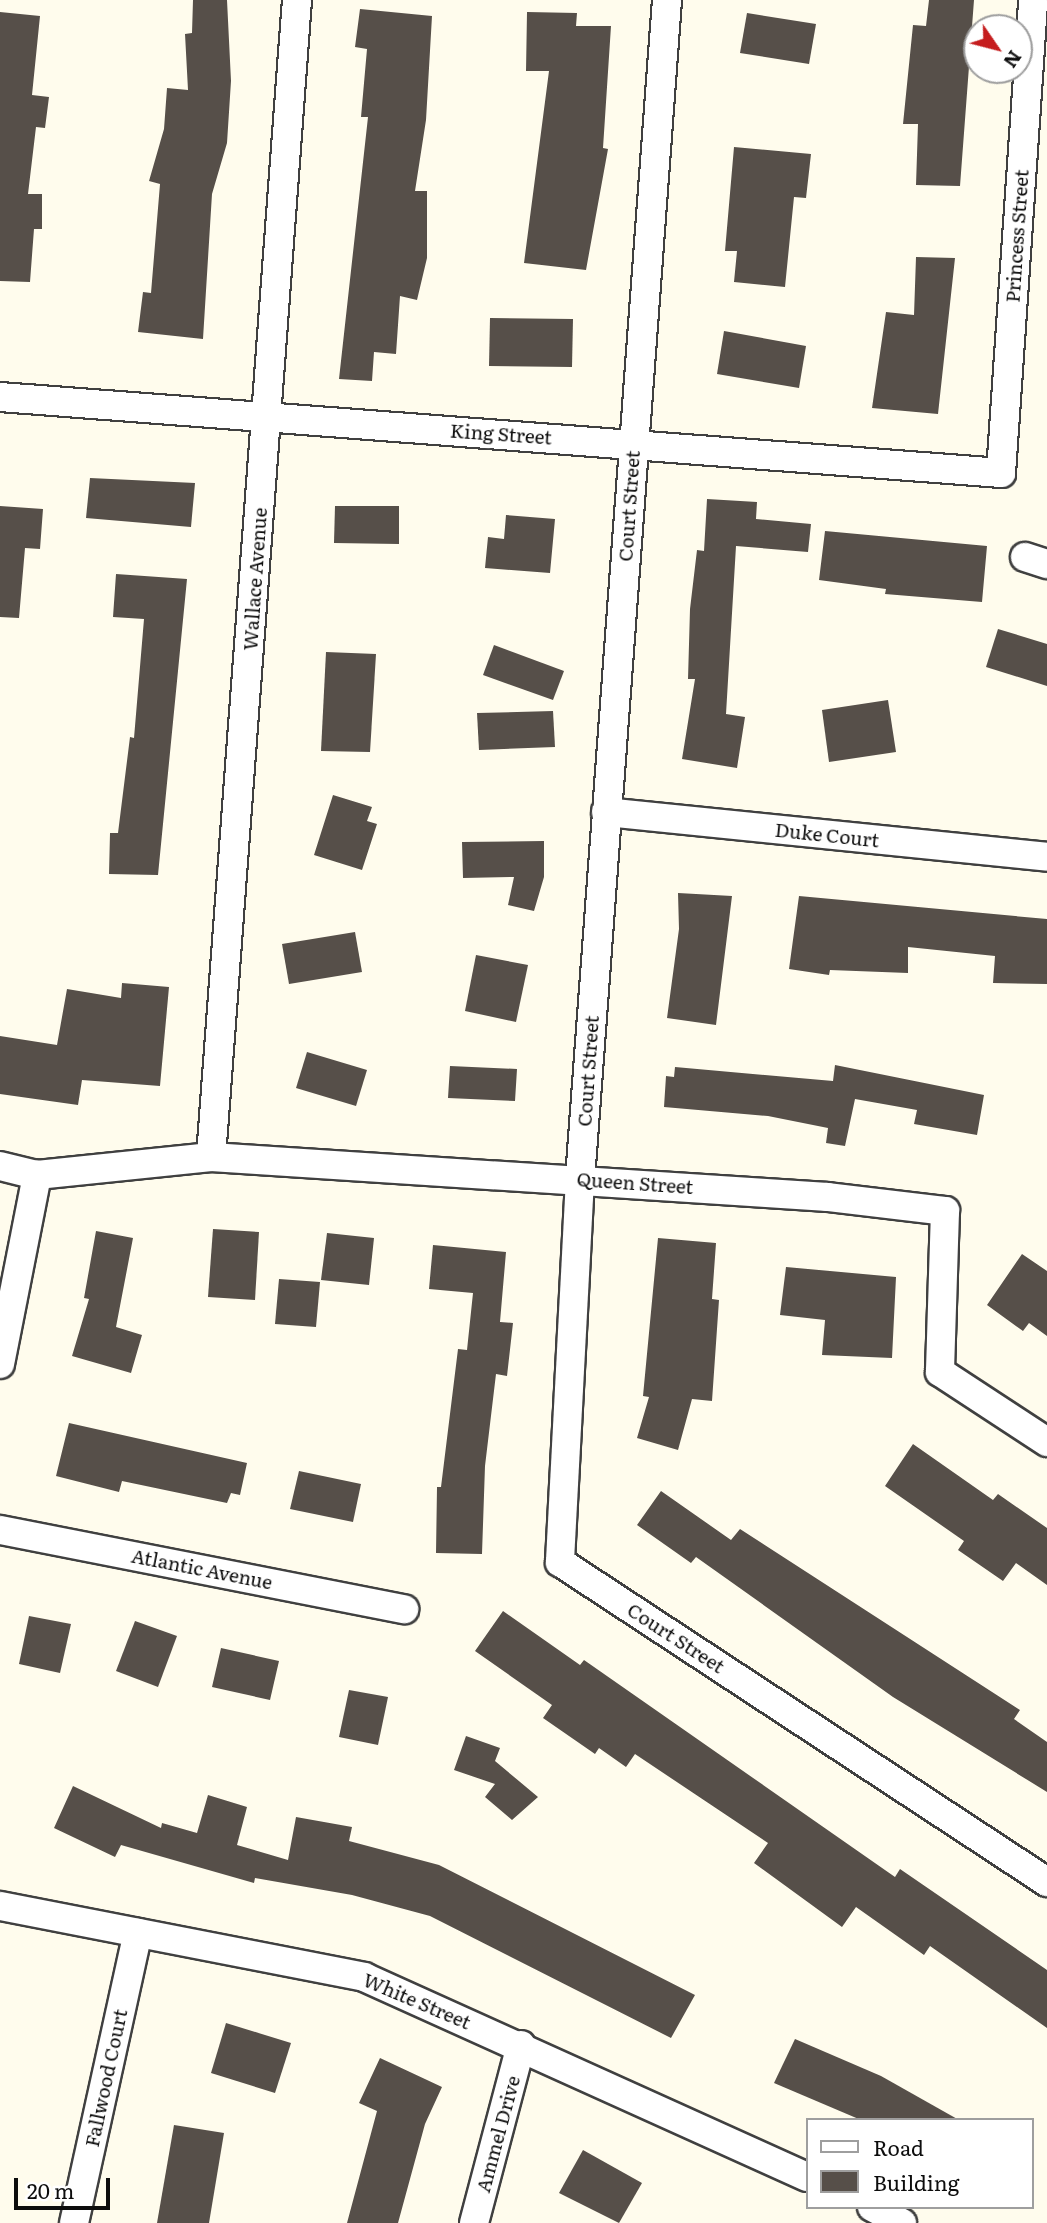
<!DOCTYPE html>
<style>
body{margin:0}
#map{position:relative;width:1047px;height:2223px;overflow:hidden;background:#fffced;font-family:Literata,serif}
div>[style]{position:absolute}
.building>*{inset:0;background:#564f49}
.roads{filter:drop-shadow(2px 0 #404040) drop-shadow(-2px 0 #404040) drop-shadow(0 2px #404040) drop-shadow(0 -2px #404040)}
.minor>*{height:28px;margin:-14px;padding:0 14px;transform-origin:14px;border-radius:14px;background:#fff}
span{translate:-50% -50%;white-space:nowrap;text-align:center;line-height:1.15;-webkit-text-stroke:7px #fff;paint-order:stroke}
.street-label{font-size:19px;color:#0d0d0d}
.legend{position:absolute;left:806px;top:2118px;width:228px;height:91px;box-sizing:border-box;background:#fff;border:2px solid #9e9e9e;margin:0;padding:9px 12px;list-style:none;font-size:21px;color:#0d0d0d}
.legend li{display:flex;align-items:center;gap:14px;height:35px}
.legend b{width:35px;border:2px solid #9e9e9e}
.north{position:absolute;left:963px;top:14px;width:70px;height:70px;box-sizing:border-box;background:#fff;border:2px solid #9e9e9e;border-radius:50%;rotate:125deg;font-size:19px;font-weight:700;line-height:28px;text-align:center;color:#0d0d0d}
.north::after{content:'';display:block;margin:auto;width:24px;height:32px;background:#c51d1e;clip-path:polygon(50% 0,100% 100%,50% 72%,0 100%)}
.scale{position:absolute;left:14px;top:2178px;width:96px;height:32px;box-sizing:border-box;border:4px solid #0d0d0d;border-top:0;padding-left:9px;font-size:21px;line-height:24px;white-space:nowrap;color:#0d0d0d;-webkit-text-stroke:5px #fff;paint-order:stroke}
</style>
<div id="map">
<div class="building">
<i style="clip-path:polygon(193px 0,227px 0,231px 81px,227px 143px,212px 194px,203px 339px,138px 332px,143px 292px,151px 293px,160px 184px,149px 181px,164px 129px,167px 88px,188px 90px,185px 34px,192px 33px)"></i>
<i style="clip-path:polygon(929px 0,974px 0,960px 186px,916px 185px,918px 124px,903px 124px,913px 25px,926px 26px)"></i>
<i style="clip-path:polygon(360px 9px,432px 16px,426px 120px,415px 191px,427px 191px,427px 258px,417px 300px,400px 296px,396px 354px,374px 352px,372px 381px,339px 379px,368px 117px,361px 117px,367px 49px,355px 47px)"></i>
<i style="clip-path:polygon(0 12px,40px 16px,32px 95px,49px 97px,45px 128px,36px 127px,28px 194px,42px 194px,42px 229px,34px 229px,30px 282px,0 281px)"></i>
<i style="clip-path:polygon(527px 12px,577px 13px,576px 26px,611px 26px,603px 148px,608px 149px,586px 270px,524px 263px,549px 71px,526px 71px)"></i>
<i style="clip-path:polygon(747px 13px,816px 24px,809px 64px,740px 53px)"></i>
<i style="clip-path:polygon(734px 147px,811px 154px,806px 198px,794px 197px,785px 287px,734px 282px,737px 251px,725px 251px)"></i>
<i style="clip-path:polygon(916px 257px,955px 258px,938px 414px,872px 408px,886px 312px,914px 315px)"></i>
<i style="clip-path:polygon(490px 318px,573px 319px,572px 367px,489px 366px)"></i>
<i style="clip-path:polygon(724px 331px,806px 346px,799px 388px,717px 374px)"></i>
<i style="clip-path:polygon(90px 478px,195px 483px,191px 527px,86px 518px)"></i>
<i style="clip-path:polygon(707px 499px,757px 502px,756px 519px,811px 524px,808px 552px,736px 546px,726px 714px,745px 717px,737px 768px,682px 759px,695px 679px,688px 679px,690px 609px,697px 550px,704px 551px)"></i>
<i style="clip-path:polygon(0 506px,43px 509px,40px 549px,25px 548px,19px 618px,0 617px)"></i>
<i style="clip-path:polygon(335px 506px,399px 506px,399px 544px,334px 543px)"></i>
<i style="clip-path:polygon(506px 515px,555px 519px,550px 573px,485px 568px,488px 537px,504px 539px)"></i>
<i style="clip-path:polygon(825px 531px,987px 546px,982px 602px,885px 594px,886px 589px,819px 580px)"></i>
<i style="clip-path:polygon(116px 574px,187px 579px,158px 875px,109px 874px,110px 833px,118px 833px,130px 737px,134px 738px,144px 619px,113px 617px)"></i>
<i style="clip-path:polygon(998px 629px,1047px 644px,1047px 686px,986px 667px)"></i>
<i style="clip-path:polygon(494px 645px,564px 671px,553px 700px,483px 675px)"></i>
<i style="clip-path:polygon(326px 652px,376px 654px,370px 752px,321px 751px)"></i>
<i style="clip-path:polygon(888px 700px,896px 752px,829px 762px,822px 710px)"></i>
<i style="clip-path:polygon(553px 711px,555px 747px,479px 750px,477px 713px)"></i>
<i style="clip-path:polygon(333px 795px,372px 807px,367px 821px,377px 824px,362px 870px,314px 855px)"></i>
<i style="clip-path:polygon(544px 841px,544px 877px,534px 911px,508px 905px,514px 877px,463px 878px,462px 842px)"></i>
<i style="clip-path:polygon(678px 893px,732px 896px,716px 1025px,667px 1018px,679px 929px)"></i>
<i style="clip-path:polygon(799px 896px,1047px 919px,1047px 984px,993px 983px,995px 956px,908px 947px,908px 973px,830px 970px,829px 975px,789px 969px)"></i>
<i style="clip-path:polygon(355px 932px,362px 972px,289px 984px,282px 944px)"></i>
<i style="clip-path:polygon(476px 955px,528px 965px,516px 1022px,465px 1011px)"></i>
<i style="clip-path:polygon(122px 983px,169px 987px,160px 1086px,82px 1080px,78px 1105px,0 1094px,0 1036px,57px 1045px,67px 989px,121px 998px)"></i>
<i style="clip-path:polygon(307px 1052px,367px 1070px,356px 1106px,296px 1088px)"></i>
<i style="clip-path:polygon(835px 1065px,984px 1095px,977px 1135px,914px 1124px,917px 1110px,855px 1099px,845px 1146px,826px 1143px,828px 1128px,768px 1116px,664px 1107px,666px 1076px,674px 1077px,675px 1067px,833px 1081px)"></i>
<i style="clip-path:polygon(450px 1066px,517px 1069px,515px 1101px,448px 1098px)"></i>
<i style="clip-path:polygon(213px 1229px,259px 1232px,255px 1300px,208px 1297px)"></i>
<i style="clip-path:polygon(96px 1231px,133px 1238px,116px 1327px,142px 1335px,131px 1373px,72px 1356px,89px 1299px,84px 1298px)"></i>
<i style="clip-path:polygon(327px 1233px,374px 1238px,369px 1285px,321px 1280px)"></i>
<i style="clip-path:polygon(658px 1238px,716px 1243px,712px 1299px,719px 1300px,712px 1401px,692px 1399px,678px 1450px,637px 1438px,649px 1397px,643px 1396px)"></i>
<i style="clip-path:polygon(433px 1245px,506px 1252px,500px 1322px,513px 1323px,507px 1376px,496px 1374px,485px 1466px,482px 1554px,436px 1553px,437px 1487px,441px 1487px,458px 1349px,467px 1350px,473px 1293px,429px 1289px)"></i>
<i style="clip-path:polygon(1022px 1254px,1047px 1271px,1047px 1336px,1029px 1323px,1023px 1331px,987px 1305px)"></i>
<i style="clip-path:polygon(786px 1267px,896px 1277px,892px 1358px,822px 1355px,825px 1320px,780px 1315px)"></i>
<i style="clip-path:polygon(279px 1279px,320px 1282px,316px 1327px,275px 1324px)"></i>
<i style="clip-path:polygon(69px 1423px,247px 1463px,240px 1495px,231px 1493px,227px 1503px,122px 1481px,119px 1492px,56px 1476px)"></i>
<i style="clip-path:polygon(913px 1444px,993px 1500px,998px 1494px,1047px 1528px,1047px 1585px,1016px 1563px,1003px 1581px,958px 1550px,964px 1541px,885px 1486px)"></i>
<i style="clip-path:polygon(299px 1471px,361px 1484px,353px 1522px,290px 1509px)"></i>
<i style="clip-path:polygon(661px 1491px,731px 1540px,740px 1529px,1020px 1710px,1014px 1719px,1047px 1742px,1047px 1792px,893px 1697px,696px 1557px,691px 1563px,637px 1525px)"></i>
<i style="clip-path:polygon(503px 1611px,580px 1665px,584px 1660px,895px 1877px,900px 1869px,1047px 1970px,1047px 2028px,930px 1946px,924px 1955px,856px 1907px,842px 1927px,754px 1863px,768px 1843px,635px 1754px,626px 1767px,599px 1748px,595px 1754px,543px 1718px,552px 1705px,475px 1651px)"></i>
<i style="clip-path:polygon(29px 1616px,71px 1624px,60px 1673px,19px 1664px)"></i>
<i style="clip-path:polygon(135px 1621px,177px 1636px,158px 1687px,116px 1671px)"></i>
<i style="clip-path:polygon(221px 1648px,279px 1661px,270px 1700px,212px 1687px)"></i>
<i style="clip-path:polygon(349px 1690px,388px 1697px,378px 1745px,339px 1737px)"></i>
<i style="clip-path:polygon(466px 1736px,500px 1748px,495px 1761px,538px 1797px,512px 1820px,485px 1797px,495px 1784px,454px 1770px)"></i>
<i style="clip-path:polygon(73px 1786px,161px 1828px,162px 1823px,197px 1833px,208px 1795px,247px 1807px,237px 1845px,288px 1860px,296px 1817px,352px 1827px,349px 1841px,439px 1865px,695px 1995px,671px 2038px,430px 1916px,352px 1895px,255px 1878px,254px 1883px,121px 1845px,115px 1857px,54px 1828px)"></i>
<i style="clip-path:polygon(226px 2023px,291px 2043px,275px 2093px,211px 2073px)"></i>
<i style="clip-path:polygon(795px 2039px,881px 2076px,959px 2120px,861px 2120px,774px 2083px)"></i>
<i style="clip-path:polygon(380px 2058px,442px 2087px,425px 2124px,398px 2223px,347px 2223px,377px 2111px,359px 2103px)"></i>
<i style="clip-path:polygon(174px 2125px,224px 2133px,209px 2223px,157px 2223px)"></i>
<i style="clip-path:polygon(583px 2150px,642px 2183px,619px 2223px,559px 2193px)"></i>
</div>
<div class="roads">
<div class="minor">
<i style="left:667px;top:0;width:1182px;rotate:94.22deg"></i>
<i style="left:580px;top:1179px;width:384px;rotate:93deg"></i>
<i style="left:560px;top:1562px;width:583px;rotate:33.31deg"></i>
<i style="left:0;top:397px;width:1004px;rotate:4.34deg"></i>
<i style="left:1001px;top:473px;width:474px;rotate:-86.1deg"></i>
<i style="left:1025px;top:557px;width:23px;rotate:18deg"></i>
<i style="left:606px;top:812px;width:443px;rotate:5.8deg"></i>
<i style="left:211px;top:1157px;width:1160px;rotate:-85.75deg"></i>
<i style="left:0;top:1166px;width:38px;rotate:14deg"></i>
<i style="left:37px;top:1175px;width:175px;rotate:-5.9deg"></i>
<i style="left:211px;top:1157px;width:618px;rotate:3.71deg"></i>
<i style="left:828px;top:1197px;width:118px;rotate:6.8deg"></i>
<i style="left:945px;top:1211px;width:161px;rotate:91.8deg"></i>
<i style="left:940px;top:1372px;width:128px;rotate:33.2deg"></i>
<i style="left:0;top:1364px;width:193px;rotate:-78.9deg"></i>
<i style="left:0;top:1530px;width:412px;rotate:11.1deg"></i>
<i style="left:0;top:1906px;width:371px;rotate:11deg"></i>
<i style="left:364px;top:1977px;width:486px;rotate:24.3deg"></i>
<i style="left:872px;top:2207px;width:34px;rotate:28deg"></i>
<i style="left:74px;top:2223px;width:297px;rotate:-77.6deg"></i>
<i style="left:474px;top:2223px;width:184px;rotate:-75.2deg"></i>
</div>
</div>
<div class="street-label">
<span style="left:1017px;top:236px;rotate:-86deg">Princess Street</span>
<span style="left:501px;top:434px;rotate:4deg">King Street</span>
<span style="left:629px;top:506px;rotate:-86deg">Court Street</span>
<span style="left:255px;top:579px;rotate:-86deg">Wallace Avenue</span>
<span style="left:827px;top:835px;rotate:6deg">Duke Court</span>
<span style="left:588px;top:1071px;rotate:-86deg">Court Street</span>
<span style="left:635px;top:1183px;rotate:4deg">Queen Street</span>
<span style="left:202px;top:1569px;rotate:11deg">Atlantic Avenue</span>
<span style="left:676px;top:1638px;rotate:33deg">Court Street</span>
<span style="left:417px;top:2001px;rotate:23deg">White Street</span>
<span style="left:106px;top:2078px;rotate:-78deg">Fallwood Court</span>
<span style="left:498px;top:2134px;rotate:-75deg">Ammel Drive</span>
</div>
<ul class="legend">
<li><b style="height:9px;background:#fff"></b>Road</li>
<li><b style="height:19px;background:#564f49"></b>Building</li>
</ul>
<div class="north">N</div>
<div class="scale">20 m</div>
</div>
